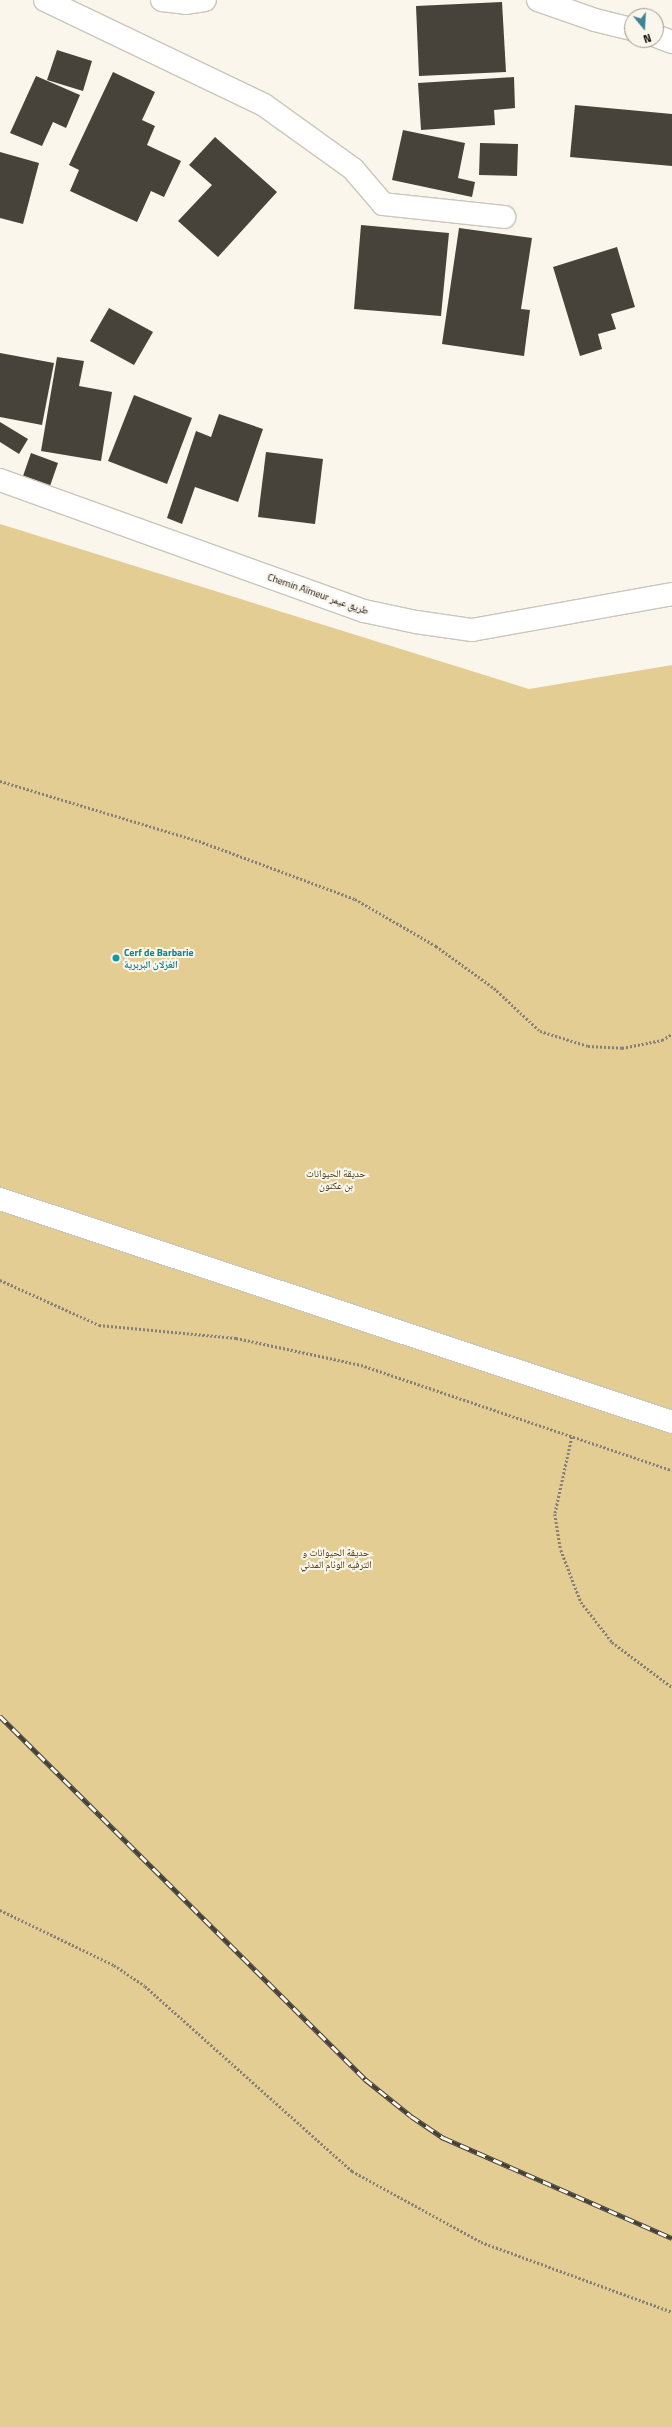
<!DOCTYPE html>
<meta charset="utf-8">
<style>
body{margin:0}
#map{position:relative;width:672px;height:2427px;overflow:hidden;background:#fbf6eb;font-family:"Titillium Web","Noto Naskh Arabic",sans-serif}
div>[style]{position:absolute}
.green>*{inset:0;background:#e4cd93}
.building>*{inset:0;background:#47433a}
.path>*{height:2.5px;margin-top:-1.25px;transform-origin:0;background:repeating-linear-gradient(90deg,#85817a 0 2px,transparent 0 4px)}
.roads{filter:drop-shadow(1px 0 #cac6bb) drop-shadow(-1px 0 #cac6bb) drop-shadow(0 1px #cac6bb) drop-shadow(0 -1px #cac6bb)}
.minor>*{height:22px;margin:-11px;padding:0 11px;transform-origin:11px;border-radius:11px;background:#fff}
.rail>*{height:4.5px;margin-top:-2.25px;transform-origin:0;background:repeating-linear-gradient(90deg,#fbf6eb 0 9px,#413f3a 0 18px);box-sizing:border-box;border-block:1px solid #413f3a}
.dots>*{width:11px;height:11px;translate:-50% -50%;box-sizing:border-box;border:2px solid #fbf6eb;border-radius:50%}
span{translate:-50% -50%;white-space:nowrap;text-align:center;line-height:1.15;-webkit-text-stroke:4px #fbf6eb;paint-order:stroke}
.street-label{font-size:10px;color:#0d0b08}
.culture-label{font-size:10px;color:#0d838f;font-weight:700}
.left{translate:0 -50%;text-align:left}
.park-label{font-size:10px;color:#3f3009}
.north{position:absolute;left:624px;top:8px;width:40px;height:40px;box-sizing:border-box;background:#fbf6eb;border:1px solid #9c9890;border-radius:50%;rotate:162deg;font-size:11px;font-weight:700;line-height:16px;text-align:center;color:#0d0b08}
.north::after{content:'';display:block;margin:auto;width:14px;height:18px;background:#3f8492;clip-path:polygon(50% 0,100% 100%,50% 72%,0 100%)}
</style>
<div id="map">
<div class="green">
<i style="clip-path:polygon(0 524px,529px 689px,672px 665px,672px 2427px,0 2427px)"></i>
</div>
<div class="building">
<i style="clip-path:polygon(502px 2px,506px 72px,419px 76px,416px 6px)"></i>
<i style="clip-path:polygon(57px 50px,92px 61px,83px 91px,47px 80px)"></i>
<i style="clip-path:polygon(113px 72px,155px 92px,142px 120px,155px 126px,147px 145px,181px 161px,164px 197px,151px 191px,137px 222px,70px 191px,79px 170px,69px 165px)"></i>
<i style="clip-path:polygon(36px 76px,80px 95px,66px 128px,53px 122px,42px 146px,10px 133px)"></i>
<i style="clip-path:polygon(514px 77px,515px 108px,494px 110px,495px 125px,421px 130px,418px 83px)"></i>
<i style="clip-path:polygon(575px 105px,672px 114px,672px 166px,570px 157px)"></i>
<i style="clip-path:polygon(403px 130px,465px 143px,458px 178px,475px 182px,472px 197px,392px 180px)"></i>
<i style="clip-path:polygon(215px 137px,277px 192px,218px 257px,178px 221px,212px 185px,189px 165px)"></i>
<i style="clip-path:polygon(480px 143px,518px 144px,517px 176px,479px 175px)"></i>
<i style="clip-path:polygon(0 152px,39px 163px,23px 224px,0 218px)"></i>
<i style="clip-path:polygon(361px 225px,449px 233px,441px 316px,354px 309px)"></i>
<i style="clip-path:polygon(459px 228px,532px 238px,521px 309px,530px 310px,524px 356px,442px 344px)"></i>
<i style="clip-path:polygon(617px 247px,635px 307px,611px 314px,616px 329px,598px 334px,602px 349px,580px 356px,553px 267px)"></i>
<i style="clip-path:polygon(109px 308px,153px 332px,134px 365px,90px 341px)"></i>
<i style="clip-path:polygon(0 353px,54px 363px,42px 425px,0 417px)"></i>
<i style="clip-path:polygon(57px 357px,84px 361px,79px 386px,112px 392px,101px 461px,41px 451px)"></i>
<i style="clip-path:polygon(134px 395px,192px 418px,167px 484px,108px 461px)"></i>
<i style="clip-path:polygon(219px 414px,263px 429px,238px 502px,195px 487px,182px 524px,167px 518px,196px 431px,211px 437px)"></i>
<i style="clip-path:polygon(0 422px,28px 439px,19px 454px,0 442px)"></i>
<i style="clip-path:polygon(266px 452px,323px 459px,315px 524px,258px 517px)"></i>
<i style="clip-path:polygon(31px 453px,58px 463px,50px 486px,23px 476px)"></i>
</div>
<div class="path">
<i style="left:0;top:781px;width:208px;rotate:16.8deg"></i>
<i style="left:199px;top:841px;width:166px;rotate:20.4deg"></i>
<i style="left:355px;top:899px;width:94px;rotate:30.1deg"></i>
<i style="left:436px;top:946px;width:72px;rotate:35.9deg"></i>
<i style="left:494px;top:988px;width:63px;rotate:43.1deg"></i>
<i style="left:540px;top:1031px;width:50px;rotate:17.4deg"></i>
<i style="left:588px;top:1046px;width:34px;rotate:3deg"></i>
<i style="left:622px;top:1048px;width:41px;rotate:-11.3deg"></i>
<i style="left:662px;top:1040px;width:12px;rotate:-31deg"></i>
<i style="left:0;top:1280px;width:109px;rotate:24.4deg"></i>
<i style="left:99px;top:1325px;width:138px;rotate:5.4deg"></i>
<i style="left:236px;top:1338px;width:128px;rotate:12.2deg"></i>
<i style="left:361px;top:1365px;width:328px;rotate:18.7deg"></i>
<i style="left:572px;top:1437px;width:79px;rotate:102.4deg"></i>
<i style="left:555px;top:1514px;width:36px;rotate:81deg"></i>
<i style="left:561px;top:1550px;width:56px;rotate:69deg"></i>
<i style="left:581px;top:1602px;width:51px;rotate:52.2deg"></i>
<i style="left:612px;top:1642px;width:75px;rotate:36.9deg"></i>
<i style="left:0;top:1910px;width:127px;rotate:25.8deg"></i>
<i style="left:114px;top:1965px;width:37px;rotate:34deg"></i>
<i style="left:145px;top:1986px;width:278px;rotate:41.8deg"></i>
<i style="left:352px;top:2171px;width:147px;rotate:28.8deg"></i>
<i style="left:481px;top:2242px;width:203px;rotate:20.1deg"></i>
</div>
<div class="roads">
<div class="minor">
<i style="left:45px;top:0;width:243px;rotate:25.6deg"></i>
<i style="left:264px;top:105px;width:110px;rotate:35.7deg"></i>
<i style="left:353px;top:169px;width:46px;rotate:49.4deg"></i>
<i style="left:383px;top:204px;width:122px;rotate:6.1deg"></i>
<i style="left:162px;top:0;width:24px;rotate:7deg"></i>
<i style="left:186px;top:3px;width:19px;rotate:-9deg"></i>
<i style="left:538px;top:0;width:60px;rotate:19.3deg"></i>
<i style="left:595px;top:20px;width:38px;rotate:14deg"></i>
<i style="left:656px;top:36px;width:17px;rotate:21deg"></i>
<i style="left:0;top:480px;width:387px;rotate:19.8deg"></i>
<i style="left:364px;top:611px;width:53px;rotate:11.9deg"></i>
<i style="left:416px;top:622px;width:57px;rotate:8.1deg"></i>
<i style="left:472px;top:630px;width:203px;rotate:-10.2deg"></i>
<i style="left:0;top:1199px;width:708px;rotate:18.36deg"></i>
</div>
</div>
<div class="rail">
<i style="left:0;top:1716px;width:515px;rotate:44.84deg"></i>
<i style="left:365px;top:2079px;width:59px;rotate:38.8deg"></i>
<i style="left:411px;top:2116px;width:40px;rotate:34deg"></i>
<i style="left:444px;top:2138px;width:249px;rotate:23.7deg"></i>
</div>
<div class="dots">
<i style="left:116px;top:958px;background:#0f9aa8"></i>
</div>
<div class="street-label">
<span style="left:318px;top:594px;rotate:19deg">Chemin Aïmeur طريق عيمر</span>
</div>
<div class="culture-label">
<span class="left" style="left:124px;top:958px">Cerf de Barbarie<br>الغزلان البربرية</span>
</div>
<div class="park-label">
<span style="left:336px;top:1179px">حديقة الحيوانات<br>بن عكنون</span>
<span style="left:336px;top:1558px">حديقة الحيوانات و<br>الترفيه الوئام المدني</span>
</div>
<div class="north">N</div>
</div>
